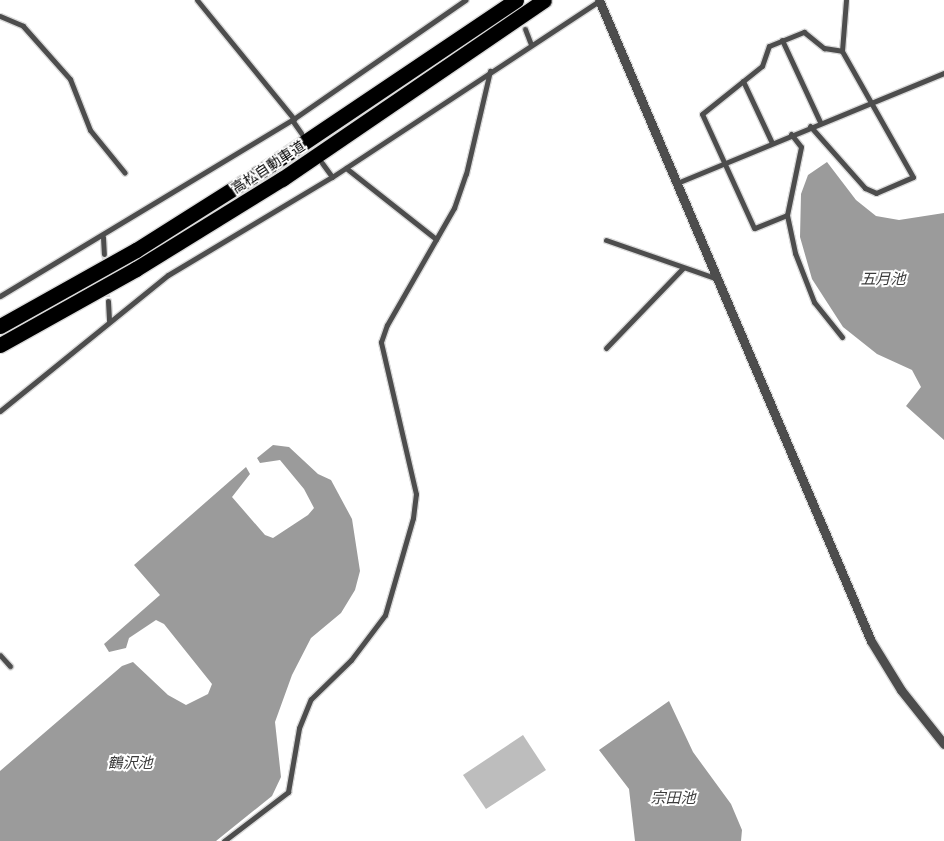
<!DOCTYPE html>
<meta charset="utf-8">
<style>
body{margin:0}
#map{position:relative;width:944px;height:841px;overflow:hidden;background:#fff;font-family:Helvetica,"Noto Sans JP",sans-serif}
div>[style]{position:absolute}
.water>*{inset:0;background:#9b9b9b}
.building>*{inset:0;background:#bdbdbd}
.minor-tunnel>*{height:5px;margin-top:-2.5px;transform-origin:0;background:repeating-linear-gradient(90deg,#d9d9d9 0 5px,transparent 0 7.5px)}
.roads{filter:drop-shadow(1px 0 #dbdbdb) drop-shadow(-1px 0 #dbdbdb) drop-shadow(0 1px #dbdbdb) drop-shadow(0 -1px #dbdbdb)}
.minor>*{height:5px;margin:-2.5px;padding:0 2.5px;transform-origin:2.5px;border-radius:2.5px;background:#4d4d4d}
.tertiary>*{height:9px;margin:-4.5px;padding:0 4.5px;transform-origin:4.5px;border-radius:4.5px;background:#4d4d4d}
.motorway>*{height:15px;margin:-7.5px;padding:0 7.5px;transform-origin:7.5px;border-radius:7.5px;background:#000}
span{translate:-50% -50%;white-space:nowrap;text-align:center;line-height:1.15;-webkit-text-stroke:4px #fff;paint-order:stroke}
.street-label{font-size:14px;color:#000}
.water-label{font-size:15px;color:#3c3c3c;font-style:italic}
</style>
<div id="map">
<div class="water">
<i style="clip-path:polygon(827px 162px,856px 200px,876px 216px,899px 220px,944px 213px,944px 440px,906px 406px,921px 387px,912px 370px,877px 354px,843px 327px,812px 279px,800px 237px,801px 194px,808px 175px)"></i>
<i style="clip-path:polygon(273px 445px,289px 447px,318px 474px,331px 480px,352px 519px,360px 571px,355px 590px,341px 613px,311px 638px,292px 675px,275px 722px,281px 777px,272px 796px,216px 841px,0 841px,0 771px,122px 666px,133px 662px,168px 695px,186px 705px,208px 694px,212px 684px,164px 624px,156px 620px,129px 638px,126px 648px,109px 652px,104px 644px,160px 595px,134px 565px,246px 467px,250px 474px,232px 497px,265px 535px,273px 538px,308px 515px,314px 508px,304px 489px,280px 460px,260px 463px,257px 458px)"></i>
<i style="clip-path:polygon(669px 701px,693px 752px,731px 804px,742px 830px,741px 841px,635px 841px,629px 789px,599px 750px)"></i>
</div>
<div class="building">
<i style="clip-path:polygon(523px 735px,546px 770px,486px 809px,463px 775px)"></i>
</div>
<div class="minor-tunnel">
<i style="left:104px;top:254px;width:47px;rotate:85.1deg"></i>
</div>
<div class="roads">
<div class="minor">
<i style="left:197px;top:0;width:154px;rotate:50.8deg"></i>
<i style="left:0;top:16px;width:25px;rotate:23deg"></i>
<i style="left:23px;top:26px;width:71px;rotate:48.4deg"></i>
<i style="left:70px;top:79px;width:55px;rotate:68.6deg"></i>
<i style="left:90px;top:130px;width:55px;rotate:50.9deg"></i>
<i style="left:525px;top:29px;width:17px;rotate:69deg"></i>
<i style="left:782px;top:40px;width:90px;rotate:65.1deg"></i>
<i style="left:743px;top:81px;width:68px;rotate:64.9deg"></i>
<i style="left:292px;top:120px;width:16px;rotate:55deg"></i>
<i style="left:810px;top:126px;width:83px;rotate:48.4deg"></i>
<i style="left:865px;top:188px;width:12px;rotate:24deg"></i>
<i style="left:876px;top:193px;width:40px;rotate:-23.4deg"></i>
<i style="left:913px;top:177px;width:145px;rotate:-119.4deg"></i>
<i style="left:842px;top:51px;width:51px;rotate:-85.5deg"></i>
<i style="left:791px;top:134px;width:16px;rotate:52deg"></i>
<i style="left:801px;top:147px;width:69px;rotate:101.6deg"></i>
<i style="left:787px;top:215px;width:39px;rotate:78deg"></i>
<i style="left:795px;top:253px;width:53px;rotate:68.8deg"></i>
<i style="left:814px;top:302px;width:45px;rotate:51.3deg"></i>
<i style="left:322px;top:163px;width:17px;rotate:54deg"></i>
<i style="left:346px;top:168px;width:115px;rotate:38.3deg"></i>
<i style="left:677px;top:183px;width:289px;rotate:-22.4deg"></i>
<i style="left:787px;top:215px;width:35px;rotate:158deg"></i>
<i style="left:754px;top:228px;width:125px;rotate:-114.5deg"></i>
<i style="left:702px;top:114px;width:77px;rotate:-38.7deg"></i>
<i style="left:762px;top:66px;width:21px;rotate:-71deg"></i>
<i style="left:769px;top:46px;width:38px;rotate:-22deg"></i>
<i style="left:804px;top:32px;width:26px;rotate:39deg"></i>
<i style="left:824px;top:48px;width:18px;rotate:9deg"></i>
<i style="left:103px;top:237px;width:17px;rotate:87deg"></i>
<i style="left:606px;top:240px;width:115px;rotate:19.2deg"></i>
<i style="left:0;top:296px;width:341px;rotate:-31.1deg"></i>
<i style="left:292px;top:120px;width:211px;rotate:-34.7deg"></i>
<i style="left:108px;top:301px;width:20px;rotate:87deg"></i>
<i style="left:606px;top:348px;width:111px;rotate:-46.1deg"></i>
<i style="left:0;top:411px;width:216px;rotate:-39deg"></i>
<i style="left:168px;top:275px;width:191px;rotate:-30.9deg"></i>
<i style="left:332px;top:177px;width:321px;rotate:-33.4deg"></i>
<i style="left:0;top:655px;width:15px;rotate:48deg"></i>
<i style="left:224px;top:841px;width:81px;rotate:-37.4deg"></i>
<i style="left:288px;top:792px;width:65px;rotate:-80.2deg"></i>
<i style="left:299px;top:728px;width:31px;rotate:-68deg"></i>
<i style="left:311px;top:699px;width:56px;rotate:-44.3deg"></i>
<i style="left:351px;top:660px;width:56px;rotate:-52.9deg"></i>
<i style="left:385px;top:615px;width:101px;rotate:-73.9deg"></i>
<i style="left:413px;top:518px;width:24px;rotate:-83deg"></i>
<i style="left:416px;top:494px;width:156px;rotate:-103deg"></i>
<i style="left:381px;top:342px;width:18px;rotate:-71deg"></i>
<i style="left:387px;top:325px;width:135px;rotate:-60.2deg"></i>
<i style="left:454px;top:208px;width:36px;rotate:-71deg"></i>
<i style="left:466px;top:174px;width:106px;rotate:-76.9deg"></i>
</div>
<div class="tertiary">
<i style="left:599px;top:0;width:696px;rotate:67.01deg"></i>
<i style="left:871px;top:641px;width:57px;rotate:58.5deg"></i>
<i style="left:901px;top:690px;width:69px;rotate:51.5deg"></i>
</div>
<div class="motorway">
<i style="left:0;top:326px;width:156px;rotate:-29.2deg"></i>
<i style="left:136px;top:250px;width:161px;rotate:-32.3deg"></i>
<i style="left:272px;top:164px;width:294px;rotate:-33.9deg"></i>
<i style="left:0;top:345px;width:156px;rotate:-29.2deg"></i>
<i style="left:136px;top:269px;width:172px;rotate:-31.7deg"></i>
<i style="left:282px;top:179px;width:317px;rotate:-34.3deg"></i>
</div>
</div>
<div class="street-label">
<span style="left:268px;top:167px;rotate:-33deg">高松自動車道</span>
</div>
<div class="water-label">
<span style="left:883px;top:279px">五月池</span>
<span style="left:130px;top:763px">鶴沢池</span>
<span style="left:673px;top:798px">宗田池</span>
</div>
</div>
